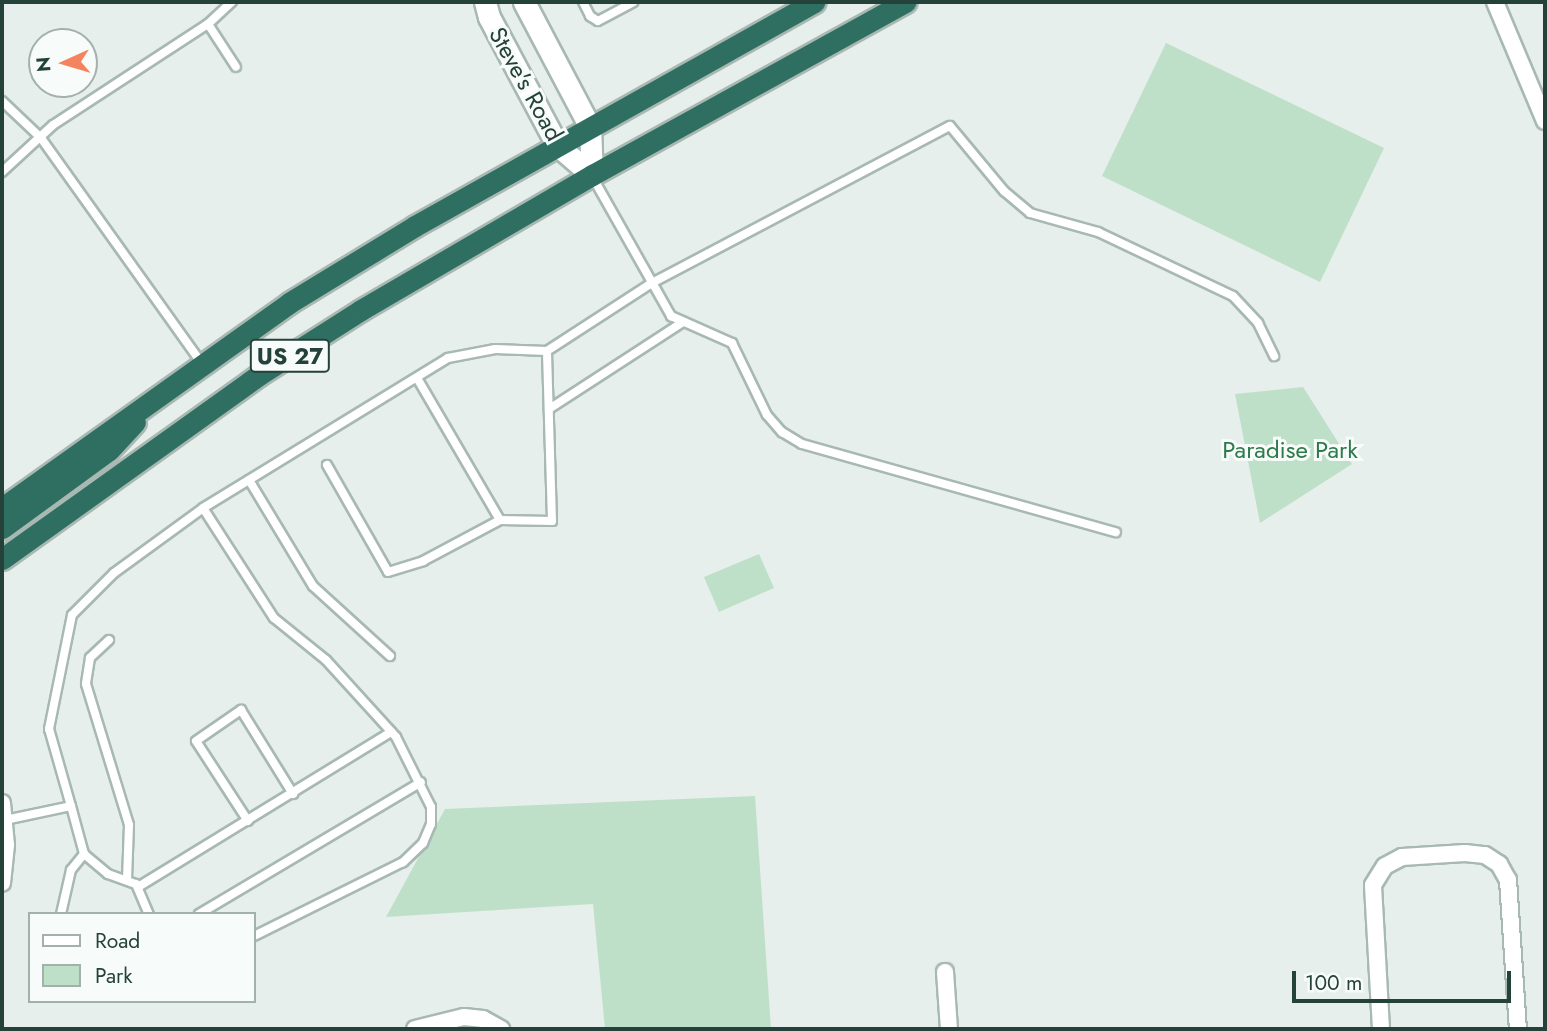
<!DOCTYPE html>
<style>
body{margin:0}
#map{position:relative;width:1547px;height:1031px;overflow:hidden;background:#e6efeb;font-family:Jost,sans-serif}
div>[style]{position:absolute}
.green>*{inset:0;background:#bfe0c8}
.roads{filter:drop-shadow(2px 0 #a8b8b2) drop-shadow(-2px 0 #a8b8b2) drop-shadow(0 2px #a8b8b2) drop-shadow(0 -2px #a8b8b2)}
.lane>*{height:8px;margin:-4px;padding:0 4px;transform-origin:4px;border-radius:4px;background:#fff}
.street>*{height:16px;margin:-8px;padding:0 8px;transform-origin:8px;border-radius:8px;background:#fff}
.secondary>*{height:21px;margin:-10.5px;padding:0 10.5px;transform-origin:10.5px;border-radius:10.5px;background:#fff}
.highway>*{height:21px;margin:-10.5px;padding:0 10.5px;transform-origin:10.5px;border-radius:10.5px;background:#2f6f62}
span{translate:-50% -50%;white-space:nowrap;text-align:center;line-height:1.15;-webkit-text-stroke:6px #f7fbf9;paint-order:stroke}
.shield-label span{padding:2px 5px;background:#f7fbf9;border:2px solid;border-radius:5px;-webkit-text-stroke-width:0}
.shield-label{font-size:23px;color:#24423a;font-weight:700}
.street-label{font-size:24px;color:#24423a}
.park-label{font-size:24px;color:#2d7a4b}
.frame{position:absolute;inset:0;border:4px solid #24423a;pointer-events:none}
.legend{position:absolute;left:28px;top:912px;width:228px;height:91px;box-sizing:border-box;background:#f7fbf9;border:2px solid #a3b1ad;margin:0;padding:9px 12px;list-style:none;font-size:21px;color:#24423a}
.legend li{display:flex;align-items:center;gap:14px;height:35px}
.legend b{width:35px;border:2px solid #a3b1ad}
.north{position:absolute;left:28px;top:28px;width:70px;height:70px;box-sizing:border-box;background:#f7fbf9;border:2px solid #a3b1ad;border-radius:50%;rotate:266deg;font-size:19px;font-weight:700;line-height:28px;text-align:center;color:#24423a}
.north::after{content:'';display:block;margin:auto;width:24px;height:32px;background:#f4845f;clip-path:polygon(50% 0,100% 100%,50% 72%,0 100%)}
.scale{position:absolute;left:1292px;top:971px;width:219px;height:32px;box-sizing:border-box;border:4px solid #24423a;border-top:0;padding-left:9px;font-size:21px;line-height:24px;white-space:nowrap;color:#24423a;-webkit-text-stroke:5px #f7fbf9;paint-order:stroke}
</style>
<div id="map">
<div class="green">
<i style="clip-path:polygon(1166px 43px,1384px 148px,1320px 282px,1102px 176px)"></i>
<i style="clip-path:polygon(1303px 387px,1352px 464px,1260px 523px,1235px 394px)"></i>
<i style="clip-path:polygon(759px 554px,774px 588px,719px 612px,704px 577px)"></i>
<i style="clip-path:polygon(755px 796px,771px 1029px,605px 1029px,593px 904px,386px 917px,445px 809px)"></i>
</div>
<div class="roads">
<div class="lane">
<i style="left:583px;top:2px;width:16px;rotate:63deg"></i>
<i style="left:590px;top:16px;width:9px;rotate:32deg"></i>
<i style="left:598px;top:21px;width:40px;rotate:-28deg"></i>
<i style="left:208px;top:24px;width:51px;rotate:56.9deg"></i>
<i style="left:2px;top:101px;width:54px;rotate:43.5deg"></i>
<i style="left:41px;top:138px;width:275px;rotate:54.5deg"></i>
<i style="left:2px;top:172px;width:69px;rotate:-42.7deg"></i>
<i style="left:53px;top:125px;width:185px;rotate:-33.1deg"></i>
<i style="left:208px;top:24px;width:33px;rotate:-43deg"></i>
<i style="left:593px;top:178px;width:159px;rotate:60.5deg"></i>
<i style="left:671px;top:316px;width:67px;rotate:23.9deg"></i>
<i style="left:732px;top:343px;width:80px;rotate:64.1deg"></i>
<i style="left:767px;top:415px;width:23px;rotate:49deg"></i>
<i style="left:782px;top:432px;width:23px;rotate:31deg"></i>
<i style="left:802px;top:444px;width:326px;rotate:15.7deg"></i>
<i style="left:417px;top:378px;width:164px;rotate:59.7deg"></i>
<i style="left:549px;top:409px;width:160px;rotate:-33deg"></i>
<i style="left:327px;top:465px;width:123px;rotate:60.3deg"></i>
<i style="left:388px;top:572px;width:37px;rotate:-17deg"></i>
<i style="left:423px;top:561px;width:87px;rotate:-28deg"></i>
<i style="left:500px;top:520px;width:52px;rotate:1.1deg"></i>
<i style="left:552px;top:521px;width:170px;rotate:-91.7deg"></i>
<i style="left:249px;top:480px;width:124px;rotate:58.9deg"></i>
<i style="left:313px;top:586px;width:104px;rotate:42.3deg"></i>
<i style="left:203px;top:508px;width:131px;rotate:57.2deg"></i>
<i style="left:274px;top:618px;width:67px;rotate:38.9deg"></i>
<i style="left:326px;top:660px;width:104px;rotate:47.7deg"></i>
<i style="left:396px;top:737px;width:78px;rotate:63.4deg"></i>
<i style="left:431px;top:807px;width:17px;rotate:90deg"></i>
<i style="left:431px;top:824px;width:21px;rotate:113deg"></i>
<i style="left:423px;top:843px;width:28px;rotate:136deg"></i>
<i style="left:403px;top:862px;width:166px;rotate:153.6deg"></i>
<i style="left:109px;top:640px;width:26px;rotate:137deg"></i>
<i style="left:90px;top:658px;width:26px;rotate:99deg"></i>
<i style="left:86px;top:684px;width:147px;rotate:73deg"></i>
<i style="left:129px;top:825px;width:54px;rotate:92.1deg"></i>
<i style="left:71px;top:806px;width:50px;rotate:74.8deg"></i>
<i style="left:84px;top:854px;width:31px;rotate:40deg"></i>
<i style="left:108px;top:874px;width:30px;rotate:20deg"></i>
<i style="left:136px;top:884px;width:33px;rotate:67deg"></i>
<i style="left:5px;top:820px;width:67px;rotate:-12deg"></i>
<i style="left:71px;top:806px;width:80px;rotate:-105.9deg"></i>
<i style="left:49px;top:729px;width:116px;rotate:-78.6deg"></i>
<i style="left:72px;top:615px;width:59px;rotate:-45deg"></i>
<i style="left:114px;top:573px;width:110px;rotate:-36.1deg"></i>
<i style="left:203px;top:508px;width:287px;rotate:-31.5deg"></i>
<i style="left:448px;top:358px;width:48px;rotate:-10.8deg"></i>
<i style="left:495px;top:349px;width:52px;rotate:2.2deg"></i>
<i style="left:547px;top:351px;width:123px;rotate:-33deg"></i>
<i style="left:650px;top:284px;width:339px;rotate:-27.8deg"></i>
<i style="left:950px;top:126px;width:85px;rotate:50.3deg"></i>
<i style="left:1004px;top:191px;width:34px;rotate:40deg"></i>
<i style="left:1030px;top:213px;width:71px;rotate:15.6deg"></i>
<i style="left:1098px;top:232px;width:149px;rotate:25.4deg"></i>
<i style="left:1233px;top:296px;width:37px;rotate:47deg"></i>
<i style="left:1258px;top:323px;width:37px;rotate:64deg"></i>
<i style="left:248px;top:821px;width:95px;rotate:-123deg"></i>
<i style="left:196px;top:741px;width:55px;rotate:-34.6deg"></i>
<i style="left:241px;top:710px;width:99px;rotate:58.2deg"></i>
<i style="left:138px;top:887px;width:297px;rotate:-31.5deg"></i>
<i style="left:61px;top:914px;width:45px;rotate:-77.2deg"></i>
<i style="left:71px;top:870px;width:21px;rotate:-51deg"></i>
<i style="left:199px;top:914px;width:258px;rotate:-30.7deg"></i>
</div>
<div class="street">
<i style="left:1495px;top:2px;width:129px;rotate:67.2deg"></i>
<i style="left:2px;top:803px;width:42px;rotate:84.6deg"></i>
<i style="left:6px;top:845px;width:38px;rotate:96deg"></i>
<i style="left:945px;top:972px;width:57px;rotate:86deg"></i>
<i style="left:415px;top:1029px;width:50px;rotate:-13.8deg"></i>
<i style="left:464px;top:1017px;width:19px;rotate:6deg"></i>
<i style="left:483px;top:1019px;width:21px;rotate:29deg"></i>
<i style="left:1381px;top:1029px;width:144px;rotate:-93.2deg"></i>
<i style="left:1373px;top:885px;width:22px;rotate:-58deg"></i>
<i style="left:1385px;top:866px;width:19px;rotate:-28deg"></i>
<i style="left:1402px;top:857px;width:63px;rotate:-3.6deg"></i>
<i style="left:1465px;top:853px;width:20px;rotate:6deg"></i>
<i style="left:1485px;top:855px;width:17px;rotate:33deg"></i>
<i style="left:1499px;top:864px;width:18px;rotate:61deg"></i>
<i style="left:1508px;top:880px;width:149px;rotate:86.2deg"></i>
</div>
<div class="secondary">
<i style="left:485px;top:2px;width:16px;rotate:75deg"></i>
<i style="left:489px;top:17px;width:145px;rotate:62deg"></i>
<i style="left:557px;top:145px;width:46px;rotate:40.6deg"></i>
<i style="left:524px;top:2px;width:141px;rotate:62.2deg"></i>
<i style="left:590px;top:127px;width:48px;rotate:87.6deg"></i>
</div>
<div class="highway">
<i style="left:2px;top:508px;width:353px;rotate:-35.5deg"></i>
<i style="left:289px;top:303px;width:148px;rotate:-31.4deg"></i>
<i style="left:415px;top:226px;width:458px;rotate:-29.3deg"></i>
<i style="left:2px;top:528px;width:132px;rotate:-36.1deg"></i>
<i style="left:109px;top:450px;width:38px;rotate:-47deg"></i>
<i style="left:2px;top:559px;width:316px;rotate:-35.6deg"></i>
<i style="left:259px;top:375px;width:121px;rotate:-32.5deg"></i>
<i style="left:361px;top:310px;width:268px;rotate:-30.3deg"></i>
<i style="left:592px;top:175px;width:358px;rotate:-28.9deg"></i>
</div>
</div>
<div class="shield-label">
<span style="left:290px;top:356px">US 27</span>
</div>
<div class="street-label">
<span style="left:526px;top:84px;rotate:61deg">Steve's Road</span>
</div>
<div class="park-label">
<span style="left:1290px;top:450px">Paradise Park</span>
</div>
<div class="frame"></div>
<ul class="legend">
<li><b style="height:9px;background:#fff"></b>Road</li>
<li><b style="height:19px;background:#bfe0c8"></b>Park</li>
</ul>
<div class="north">N</div>
<div class="scale">100 m</div>
</div>
